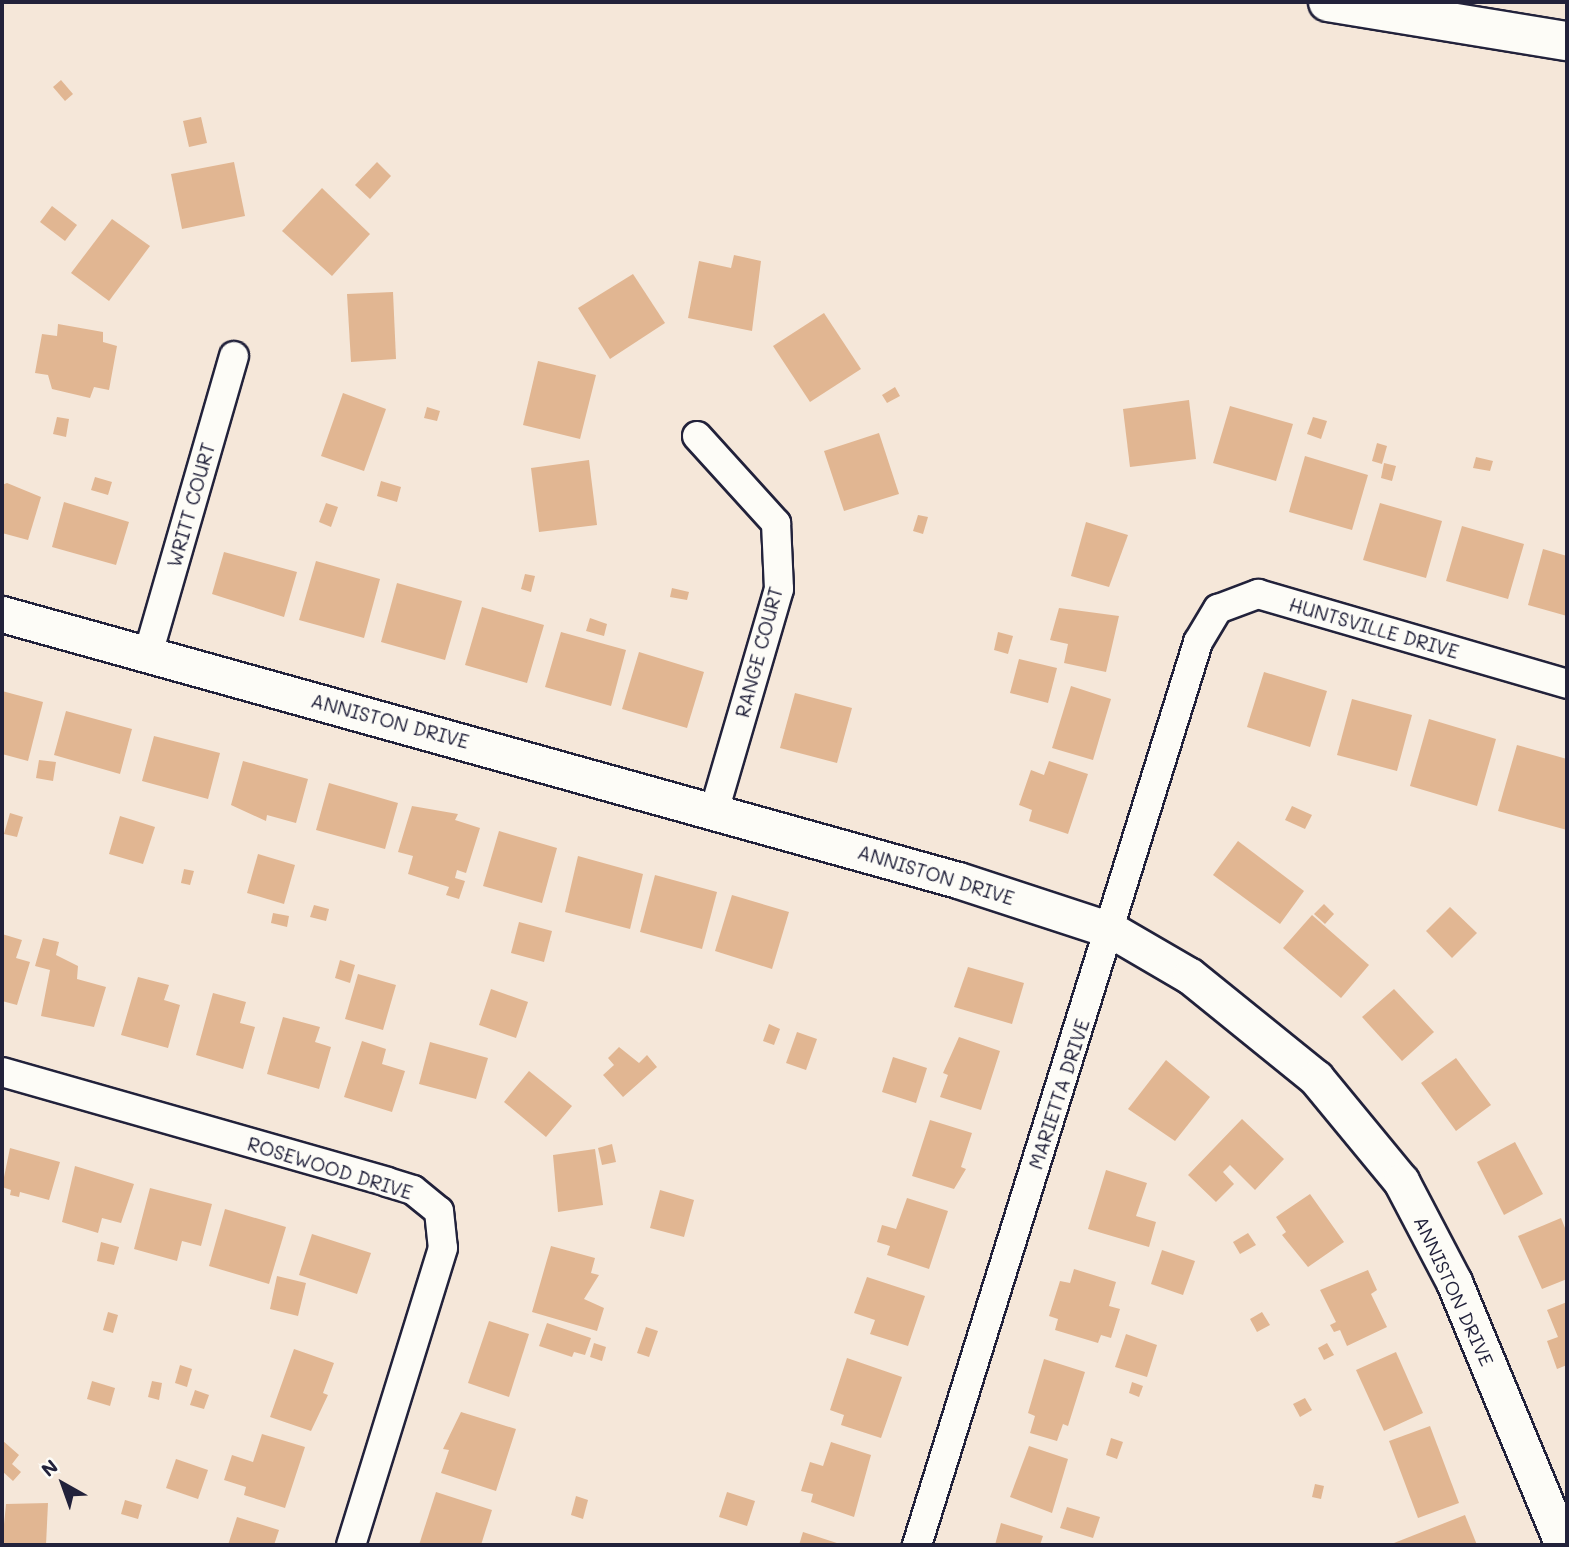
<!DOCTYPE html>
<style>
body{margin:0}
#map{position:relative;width:1569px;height:1547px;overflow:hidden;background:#f5e7d9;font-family:Mali,sans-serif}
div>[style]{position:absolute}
.building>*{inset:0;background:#e1b692}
.roads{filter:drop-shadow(2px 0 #22223b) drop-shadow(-2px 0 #22223b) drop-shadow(0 2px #22223b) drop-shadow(0 -2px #22223b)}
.minor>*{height:28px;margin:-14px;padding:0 14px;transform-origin:14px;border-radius:14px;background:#fdfcf7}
.tertiary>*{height:35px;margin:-17.5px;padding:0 17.5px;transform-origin:17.5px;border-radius:17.5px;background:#fdfcf7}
.motorway>*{height:38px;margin:-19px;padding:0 19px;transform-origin:19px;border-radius:19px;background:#fdfcf7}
span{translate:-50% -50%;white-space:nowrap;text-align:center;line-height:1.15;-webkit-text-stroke:7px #fdfcf7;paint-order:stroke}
.street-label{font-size:19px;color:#22223b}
.frame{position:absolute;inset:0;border:4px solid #22223b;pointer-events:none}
.north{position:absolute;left:28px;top:1449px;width:70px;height:70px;-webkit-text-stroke:5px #fdfcf7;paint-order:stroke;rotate:320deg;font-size:19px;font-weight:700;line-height:28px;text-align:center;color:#22223b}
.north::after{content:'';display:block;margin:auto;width:24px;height:32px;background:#22223b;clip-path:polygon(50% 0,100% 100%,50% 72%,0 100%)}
</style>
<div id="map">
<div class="building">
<i style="clip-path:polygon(61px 80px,73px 94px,65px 101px,53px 87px)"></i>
<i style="clip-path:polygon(201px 117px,207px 143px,189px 147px,183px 121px)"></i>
<i style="clip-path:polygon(234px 162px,245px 216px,182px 229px,171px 174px)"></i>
<i style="clip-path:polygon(377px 162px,391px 176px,370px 199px,355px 185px)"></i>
<i style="clip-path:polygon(322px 188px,370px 234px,332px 276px,282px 231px)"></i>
<i style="clip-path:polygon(52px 206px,77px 225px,65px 241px,40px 222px)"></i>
<i style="clip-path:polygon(112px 219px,150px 246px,109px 301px,71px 273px)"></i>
<i style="clip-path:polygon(734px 255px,761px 261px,752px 331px,688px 318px,699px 261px,731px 268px)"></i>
<i style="clip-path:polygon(633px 274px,665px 323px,610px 359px,578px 308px)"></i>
<i style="clip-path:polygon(393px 292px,396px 359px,351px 362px,347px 294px)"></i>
<i style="clip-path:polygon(824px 313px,861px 369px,810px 402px,773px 346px)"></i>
<i style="clip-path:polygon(58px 324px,103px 332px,103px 342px,117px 346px,109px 390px,94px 387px,90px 398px,52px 389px,48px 375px,35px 373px,42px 334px,57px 336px)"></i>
<i style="clip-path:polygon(538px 361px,596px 375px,580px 439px,523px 425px)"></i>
<i style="clip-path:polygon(895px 387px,900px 396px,887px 403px,882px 395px)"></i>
<i style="clip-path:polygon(343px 393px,386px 409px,364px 471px,321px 456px)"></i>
<i style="clip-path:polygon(1189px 400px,1196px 459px,1130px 467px,1123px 409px)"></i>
<i style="clip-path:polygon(1230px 406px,1293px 424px,1276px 481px,1213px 463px)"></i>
<i style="clip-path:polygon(427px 407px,440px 411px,437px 421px,424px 418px)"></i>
<i style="clip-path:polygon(57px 417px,69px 419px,66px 437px,53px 434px)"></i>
<i style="clip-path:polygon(1313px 417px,1327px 421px,1321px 439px,1307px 434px)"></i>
<i style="clip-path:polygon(879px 433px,899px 494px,844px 511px,824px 451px)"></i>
<i style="clip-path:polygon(1377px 443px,1387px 446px,1382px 464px,1372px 461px)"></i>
<i style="clip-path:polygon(1305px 456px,1368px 475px,1352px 530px,1289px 512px)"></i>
<i style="clip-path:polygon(1476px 457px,1493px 461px,1490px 471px,1473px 468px)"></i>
<i style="clip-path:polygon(589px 460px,597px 525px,539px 532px,531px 468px)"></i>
<i style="clip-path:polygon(1384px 463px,1396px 466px,1392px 481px,1381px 478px)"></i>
<i style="clip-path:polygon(95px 477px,112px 482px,108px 495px,91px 490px)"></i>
<i style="clip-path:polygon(381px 481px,401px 487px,397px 502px,377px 496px)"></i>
<i style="clip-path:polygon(7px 483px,41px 497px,28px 540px,2px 533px,2px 485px)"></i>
<i style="clip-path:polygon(64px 502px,129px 522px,116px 565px,52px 547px)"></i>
<i style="clip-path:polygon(326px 503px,338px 507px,331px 527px,319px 522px)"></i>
<i style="clip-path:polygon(1380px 503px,1442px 521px,1426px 578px,1363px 560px)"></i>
<i style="clip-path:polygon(918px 515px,928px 517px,923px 534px,913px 531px)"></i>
<i style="clip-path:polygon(1086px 522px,1128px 535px,1109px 587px,1071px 576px)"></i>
<i style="clip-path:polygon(1462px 526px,1524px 544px,1508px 599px,1446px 581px)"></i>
<i style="clip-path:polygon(1543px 549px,1567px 556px,1567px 616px,1528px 605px)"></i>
<i style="clip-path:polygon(224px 552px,297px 572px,284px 617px,212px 594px)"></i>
<i style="clip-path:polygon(316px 561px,380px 579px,364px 638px,299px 620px)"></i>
<i style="clip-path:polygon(525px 574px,535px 576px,531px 592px,521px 589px)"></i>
<i style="clip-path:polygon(397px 583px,462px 601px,445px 660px,381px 642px)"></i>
<i style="clip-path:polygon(672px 588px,689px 592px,687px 600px,670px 597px)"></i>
<i style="clip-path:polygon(482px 607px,544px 625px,527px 683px,465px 665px)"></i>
<i style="clip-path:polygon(1059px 608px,1119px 616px,1106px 672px,1064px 663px,1068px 644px,1050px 640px)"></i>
<i style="clip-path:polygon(590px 618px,607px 624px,604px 636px,586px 631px)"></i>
<i style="clip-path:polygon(561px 632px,626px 650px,611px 706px,545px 687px)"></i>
<i style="clip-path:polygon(998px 632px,1013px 636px,1008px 654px,994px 650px)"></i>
<i style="clip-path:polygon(639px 652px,704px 672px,687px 728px,622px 709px)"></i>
<i style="clip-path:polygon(1019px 659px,1057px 668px,1048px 703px,1010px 693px)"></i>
<i style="clip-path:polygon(1264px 672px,1327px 691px,1310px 747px,1247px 727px)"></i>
<i style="clip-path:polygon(1071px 686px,1111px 699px,1093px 760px,1052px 748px)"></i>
<i style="clip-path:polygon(2px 691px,43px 702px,28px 761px,2px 754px)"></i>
<i style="clip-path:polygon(795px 693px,852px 708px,837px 763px,780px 748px)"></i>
<i style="clip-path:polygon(1352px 699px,1412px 715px,1397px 771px,1337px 755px)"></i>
<i style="clip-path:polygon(66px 711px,132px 729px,120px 774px,54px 755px)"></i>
<i style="clip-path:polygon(1429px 719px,1496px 739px,1477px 806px,1410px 786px)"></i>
<i style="clip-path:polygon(154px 736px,220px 753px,208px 799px,142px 781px)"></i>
<i style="clip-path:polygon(1517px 745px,1567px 759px,1567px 830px,1498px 811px)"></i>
<i style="clip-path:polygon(39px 760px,56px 762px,53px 781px,36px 778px)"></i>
<i style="clip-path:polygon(243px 761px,308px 779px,296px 823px,267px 815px,266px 821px,231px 805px)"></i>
<i style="clip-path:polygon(1049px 761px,1088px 774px,1068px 834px,1029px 821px,1032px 810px,1019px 805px,1031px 770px,1044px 775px)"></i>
<i style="clip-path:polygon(329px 783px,398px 803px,385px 849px,316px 830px)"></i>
<i style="clip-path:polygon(412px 806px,458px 814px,455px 820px,480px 828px,466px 873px,457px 870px,455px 878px,465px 881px,459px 899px,446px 895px,449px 887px,408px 874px,413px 856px,398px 852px)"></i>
<i style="clip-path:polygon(1292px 806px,1312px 815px,1305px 829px,1285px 820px)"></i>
<i style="clip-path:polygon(10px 813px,23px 817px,17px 837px,4px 834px)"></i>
<i style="clip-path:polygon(120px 816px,155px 827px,143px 864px,109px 854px)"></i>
<i style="clip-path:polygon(499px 831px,557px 848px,542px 903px,483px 886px)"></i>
<i style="clip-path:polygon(1238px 841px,1304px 891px,1280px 924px,1213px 875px)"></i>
<i style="clip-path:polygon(258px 854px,295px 865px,284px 904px,247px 893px)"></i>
<i style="clip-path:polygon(578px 856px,643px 874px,630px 929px,565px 912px)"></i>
<i style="clip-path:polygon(184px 869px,194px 871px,190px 885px,181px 883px)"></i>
<i style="clip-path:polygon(655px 875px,717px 892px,702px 949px,640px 932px)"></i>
<i style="clip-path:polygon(732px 895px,789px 912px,772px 969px,715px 951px)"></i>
<i style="clip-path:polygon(1324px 904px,1334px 914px,1325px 924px,1314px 914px)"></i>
<i style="clip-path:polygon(314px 905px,329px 909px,326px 921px,310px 917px)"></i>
<i style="clip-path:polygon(1450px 907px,1477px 933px,1452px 958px,1426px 931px)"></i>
<i style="clip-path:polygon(273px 913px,289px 916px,287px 927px,271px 923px)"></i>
<i style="clip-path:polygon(1312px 915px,1369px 965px,1341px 998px,1283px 948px)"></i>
<i style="clip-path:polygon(519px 922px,552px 931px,544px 962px,511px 953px)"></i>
<i style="clip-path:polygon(2px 934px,22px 940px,16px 958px,30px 962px,17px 1005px,2px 1001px)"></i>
<i style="clip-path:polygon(43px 938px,59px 942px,56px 955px,78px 966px,77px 979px,106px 987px,94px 1027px,41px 1016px,50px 970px,35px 966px)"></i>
<i style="clip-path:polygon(340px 960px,355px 965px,350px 983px,335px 978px)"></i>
<i style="clip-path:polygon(968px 967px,1024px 983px,1012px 1024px,954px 1007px)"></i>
<i style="clip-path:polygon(358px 974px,396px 985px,383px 1030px,345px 1019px)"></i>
<i style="clip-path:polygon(138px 977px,169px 985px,164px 1000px,180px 1005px,168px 1048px,121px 1035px)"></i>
<i style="clip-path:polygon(491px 989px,528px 1002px,516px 1038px,479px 1025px)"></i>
<i style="clip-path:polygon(1394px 989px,1434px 1032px,1402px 1061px,1362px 1017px)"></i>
<i style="clip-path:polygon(213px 993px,246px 1002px,240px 1023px,255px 1027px,243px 1069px,196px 1055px)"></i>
<i style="clip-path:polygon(283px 1017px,320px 1027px,315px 1042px,331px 1047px,319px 1089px,267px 1074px)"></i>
<i style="clip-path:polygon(769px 1024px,780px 1029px,774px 1045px,763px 1041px)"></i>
<i style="clip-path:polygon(797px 1032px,817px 1039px,806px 1070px,786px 1063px)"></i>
<i style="clip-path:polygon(959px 1037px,1000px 1051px,981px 1110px,940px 1097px,948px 1075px,943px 1073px)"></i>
<i style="clip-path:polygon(362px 1041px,386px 1049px,382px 1064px,405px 1071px,392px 1112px,344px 1097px)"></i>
<i style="clip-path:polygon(430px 1042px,488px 1058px,476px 1099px,419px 1084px)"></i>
<i style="clip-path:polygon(619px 1047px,639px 1063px,647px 1055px,657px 1067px,623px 1097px,603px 1075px,614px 1065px,608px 1058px)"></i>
<i style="clip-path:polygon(893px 1057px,927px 1068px,916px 1103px,882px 1092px)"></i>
<i style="clip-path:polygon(1456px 1058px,1491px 1105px,1456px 1131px,1421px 1083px)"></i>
<i style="clip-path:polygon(1166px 1060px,1210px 1097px,1175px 1141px,1128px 1109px)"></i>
<i style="clip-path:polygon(529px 1071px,572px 1106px,546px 1137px,504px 1102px)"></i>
<i style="clip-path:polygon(1242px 1119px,1284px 1159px,1255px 1190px,1230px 1165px,1223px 1172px,1234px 1184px,1216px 1202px,1188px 1175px)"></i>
<i style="clip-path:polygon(930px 1120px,972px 1133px,961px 1167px,966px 1169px,954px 1189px,912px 1176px)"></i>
<i style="clip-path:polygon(1515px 1142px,1543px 1194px,1504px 1215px,1477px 1162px)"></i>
<i style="clip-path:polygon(612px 1144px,616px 1162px,602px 1165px,598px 1148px)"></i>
<i style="clip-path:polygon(10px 1148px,60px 1162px,49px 1200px,20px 1192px,19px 1197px,10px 1195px,11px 1190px,2px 1187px)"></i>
<i style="clip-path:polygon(595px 1149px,603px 1205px,558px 1212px,553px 1155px)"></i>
<i style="clip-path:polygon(75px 1166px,134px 1184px,121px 1223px,102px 1218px,98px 1233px,62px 1222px)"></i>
<i style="clip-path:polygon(1106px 1170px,1147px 1183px,1136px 1216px,1156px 1222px,1149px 1247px,1088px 1229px)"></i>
<i style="clip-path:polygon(150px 1188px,212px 1204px,201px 1246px,182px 1241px,177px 1261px,134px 1249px)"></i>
<i style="clip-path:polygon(660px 1190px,694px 1200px,684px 1237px,650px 1228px)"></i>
<i style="clip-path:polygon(1310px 1194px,1344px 1242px,1308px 1267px,1282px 1235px,1286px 1232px,1276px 1217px)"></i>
<i style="clip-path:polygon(907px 1198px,948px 1211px,929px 1269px,887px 1255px,890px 1246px,877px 1242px,882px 1225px,896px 1229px)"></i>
<i style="clip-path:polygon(225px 1209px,286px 1227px,269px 1284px,209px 1266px)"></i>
<i style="clip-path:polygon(1561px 1218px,1567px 1233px,1567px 1279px,1542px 1289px,1518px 1236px)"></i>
<i style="clip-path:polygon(1248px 1233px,1256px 1245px,1240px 1254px,1233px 1242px)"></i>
<i style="clip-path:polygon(312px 1234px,371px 1253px,357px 1294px,299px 1275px)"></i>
<i style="clip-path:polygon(101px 1242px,119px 1247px,114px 1265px,97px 1261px)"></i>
<i style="clip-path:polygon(551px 1246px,595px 1258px,591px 1273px,599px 1275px,584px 1299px,604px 1308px,597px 1331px,532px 1312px)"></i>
<i style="clip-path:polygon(1162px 1250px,1195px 1261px,1183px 1295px,1151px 1284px)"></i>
<i style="clip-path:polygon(1074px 1269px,1116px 1282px,1109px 1306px,1120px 1309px,1111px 1338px,1101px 1335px,1098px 1343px,1055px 1330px,1058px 1319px,1049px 1316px,1060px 1281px,1070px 1283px)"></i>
<i style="clip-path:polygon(1368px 1270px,1377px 1290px,1371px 1294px,1387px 1327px,1347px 1346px,1340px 1330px,1334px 1332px,1330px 1325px,1336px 1322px,1320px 1290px)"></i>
<i style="clip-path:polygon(277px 1276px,306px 1283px,298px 1316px,270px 1309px)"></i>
<i style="clip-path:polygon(867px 1277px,925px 1296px,908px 1346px,870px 1334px,875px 1320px,854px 1313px)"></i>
<i style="clip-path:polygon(1567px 1302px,1567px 1365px,1557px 1369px,1547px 1341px,1558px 1337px,1547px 1310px)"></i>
<i style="clip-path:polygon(108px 1312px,118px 1315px,113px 1333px,103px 1330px)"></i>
<i style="clip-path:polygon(1262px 1312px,1270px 1325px,1257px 1332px,1250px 1319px)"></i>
<i style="clip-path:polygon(489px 1321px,529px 1334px,509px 1397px,468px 1383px)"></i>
<i style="clip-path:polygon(547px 1323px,591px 1338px,585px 1355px,574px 1352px,572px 1357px,539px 1346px)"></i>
<i style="clip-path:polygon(646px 1327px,658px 1331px,649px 1357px,637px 1353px)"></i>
<i style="clip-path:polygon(1126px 1334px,1157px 1345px,1147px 1377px,1115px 1367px)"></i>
<i style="clip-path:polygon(594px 1343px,606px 1347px,602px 1361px,590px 1357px)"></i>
<i style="clip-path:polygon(1327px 1343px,1334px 1355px,1324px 1360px,1318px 1348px)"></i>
<i style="clip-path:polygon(294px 1349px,334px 1363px,323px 1393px,328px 1395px,311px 1431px,270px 1417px)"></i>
<i style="clip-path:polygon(1396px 1352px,1423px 1413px,1384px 1431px,1356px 1370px)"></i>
<i style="clip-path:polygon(847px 1358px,902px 1377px,881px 1438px,841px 1425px,844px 1415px,830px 1410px)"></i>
<i style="clip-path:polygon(1044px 1359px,1085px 1372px,1068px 1426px,1063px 1424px,1057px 1441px,1030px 1433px,1035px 1416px,1028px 1413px)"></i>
<i style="clip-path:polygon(180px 1365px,192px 1369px,187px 1387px,175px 1383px)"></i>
<i style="clip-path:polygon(92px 1381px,115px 1388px,110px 1406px,87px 1399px)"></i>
<i style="clip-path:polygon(152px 1381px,162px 1383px,159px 1400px,148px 1397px)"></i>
<i style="clip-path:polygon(1132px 1382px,1143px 1386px,1139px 1397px,1129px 1393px)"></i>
<i style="clip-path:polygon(195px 1390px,209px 1395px,204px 1409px,190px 1405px)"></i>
<i style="clip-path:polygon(1305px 1398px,1312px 1410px,1300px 1417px,1293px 1404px)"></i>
<i style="clip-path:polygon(461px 1412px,516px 1429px,496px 1491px,441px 1473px,449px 1450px,443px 1449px)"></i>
<i style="clip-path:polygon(1430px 1426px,1459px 1503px,1418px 1518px,1389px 1441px)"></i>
<i style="clip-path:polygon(262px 1434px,305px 1447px,285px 1508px,244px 1495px,246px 1487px,224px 1480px,232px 1455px,253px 1462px)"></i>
<i style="clip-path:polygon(1111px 1438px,1123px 1442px,1117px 1459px,1106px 1455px)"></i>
<i style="clip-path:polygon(2px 1440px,19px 1455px,12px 1464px,21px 1472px,13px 1481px,2px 1471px)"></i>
<i style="clip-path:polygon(831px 1442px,871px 1455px,854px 1517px,811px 1502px,813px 1494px,801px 1491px,810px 1462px,823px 1466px)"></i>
<i style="clip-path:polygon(1029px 1446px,1068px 1459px,1052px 1513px,1010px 1497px)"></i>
<i style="clip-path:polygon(176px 1459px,208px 1470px,198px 1499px,166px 1488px)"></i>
<i style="clip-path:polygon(1315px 1484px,1324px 1486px,1321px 1499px,1312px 1497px)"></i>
<i style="clip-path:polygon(436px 1492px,492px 1510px,481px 1545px,419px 1545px)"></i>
<i style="clip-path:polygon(727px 1492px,755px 1501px,747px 1526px,719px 1517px)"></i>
<i style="clip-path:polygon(576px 1496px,588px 1500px,583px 1519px,571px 1515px)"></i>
<i style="clip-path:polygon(125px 1500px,142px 1505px,138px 1519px,121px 1514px)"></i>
<i style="clip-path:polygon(48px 1503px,46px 1545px,2px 1545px,6px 1504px)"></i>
<i style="clip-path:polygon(1067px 1507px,1100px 1517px,1093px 1538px,1060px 1528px)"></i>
<i style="clip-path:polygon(1465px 1515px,1477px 1545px,1395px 1545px,1394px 1543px)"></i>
<i style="clip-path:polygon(237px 1517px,279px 1530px,274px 1545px,228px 1545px)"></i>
<i style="clip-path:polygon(1001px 1523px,1043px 1536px,1040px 1545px,995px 1545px)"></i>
<i style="clip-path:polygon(803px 1532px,843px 1545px,799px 1545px)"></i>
</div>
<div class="roads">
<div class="minor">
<i style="left:697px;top:436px;width:118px;rotate:47.8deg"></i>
<i style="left:776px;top:523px;width:66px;rotate:87.4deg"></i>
<i style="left:779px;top:589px;width:231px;rotate:106.3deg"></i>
<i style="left:148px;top:654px;width:310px;rotate:-73.9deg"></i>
<i style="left:2px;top:1072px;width:400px;rotate:15.9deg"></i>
<i style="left:387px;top:1182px;width:27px;rotate:17deg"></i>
<i style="left:413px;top:1190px;width:33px;rotate:39deg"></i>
<i style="left:439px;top:1211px;width:37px;rotate:84deg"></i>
<i style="left:443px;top:1248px;width:311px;rotate:107.2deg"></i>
<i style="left:917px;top:1545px;width:946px;rotate:-72.71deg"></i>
<i style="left:1198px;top:642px;width:39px;rotate:-59deg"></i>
<i style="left:1218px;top:609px;width:43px;rotate:-20.6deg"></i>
<i style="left:1258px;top:594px;width:322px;rotate:16.2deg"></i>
</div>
<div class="tertiary">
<i style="left:2px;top:614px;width:992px;rotate:15.55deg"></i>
<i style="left:958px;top:880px;width:161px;rotate:18.1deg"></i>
<i style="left:1111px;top:930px;width:91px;rotate:30.2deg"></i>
<i style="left:1190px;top:976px;width:162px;rotate:39deg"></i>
<i style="left:1316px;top:1078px;width:134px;rotate:50.5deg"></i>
<i style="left:1401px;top:1181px;width:114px;rotate:62.3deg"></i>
<i style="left:1454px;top:1282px;width:285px;rotate:67.5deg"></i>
</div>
<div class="motorway">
<i style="left:1328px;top:2px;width:242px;rotate:9.3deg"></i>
</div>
</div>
<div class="street-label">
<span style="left:191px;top:505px;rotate:-74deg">WRITT COURT</span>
<span style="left:1374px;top:628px;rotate:16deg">HUNTSVILLE DRIVE</span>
<span style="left:759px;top:652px;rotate:-75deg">RANGE COURT</span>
<span style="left:390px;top:721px;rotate:15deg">ANNISTON DRIVE</span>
<span style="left:936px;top:875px;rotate:17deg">ANNISTON DRIVE</span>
<span style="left:1059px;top:1094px;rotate:-72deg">MARIETTA DRIVE</span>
<span style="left:330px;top:1168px;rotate:17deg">ROSEWOOD DRIVE</span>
<span style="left:1454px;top:1291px;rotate:65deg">ANNISTON DRIVE</span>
</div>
<div class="frame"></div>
<div class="north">N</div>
</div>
